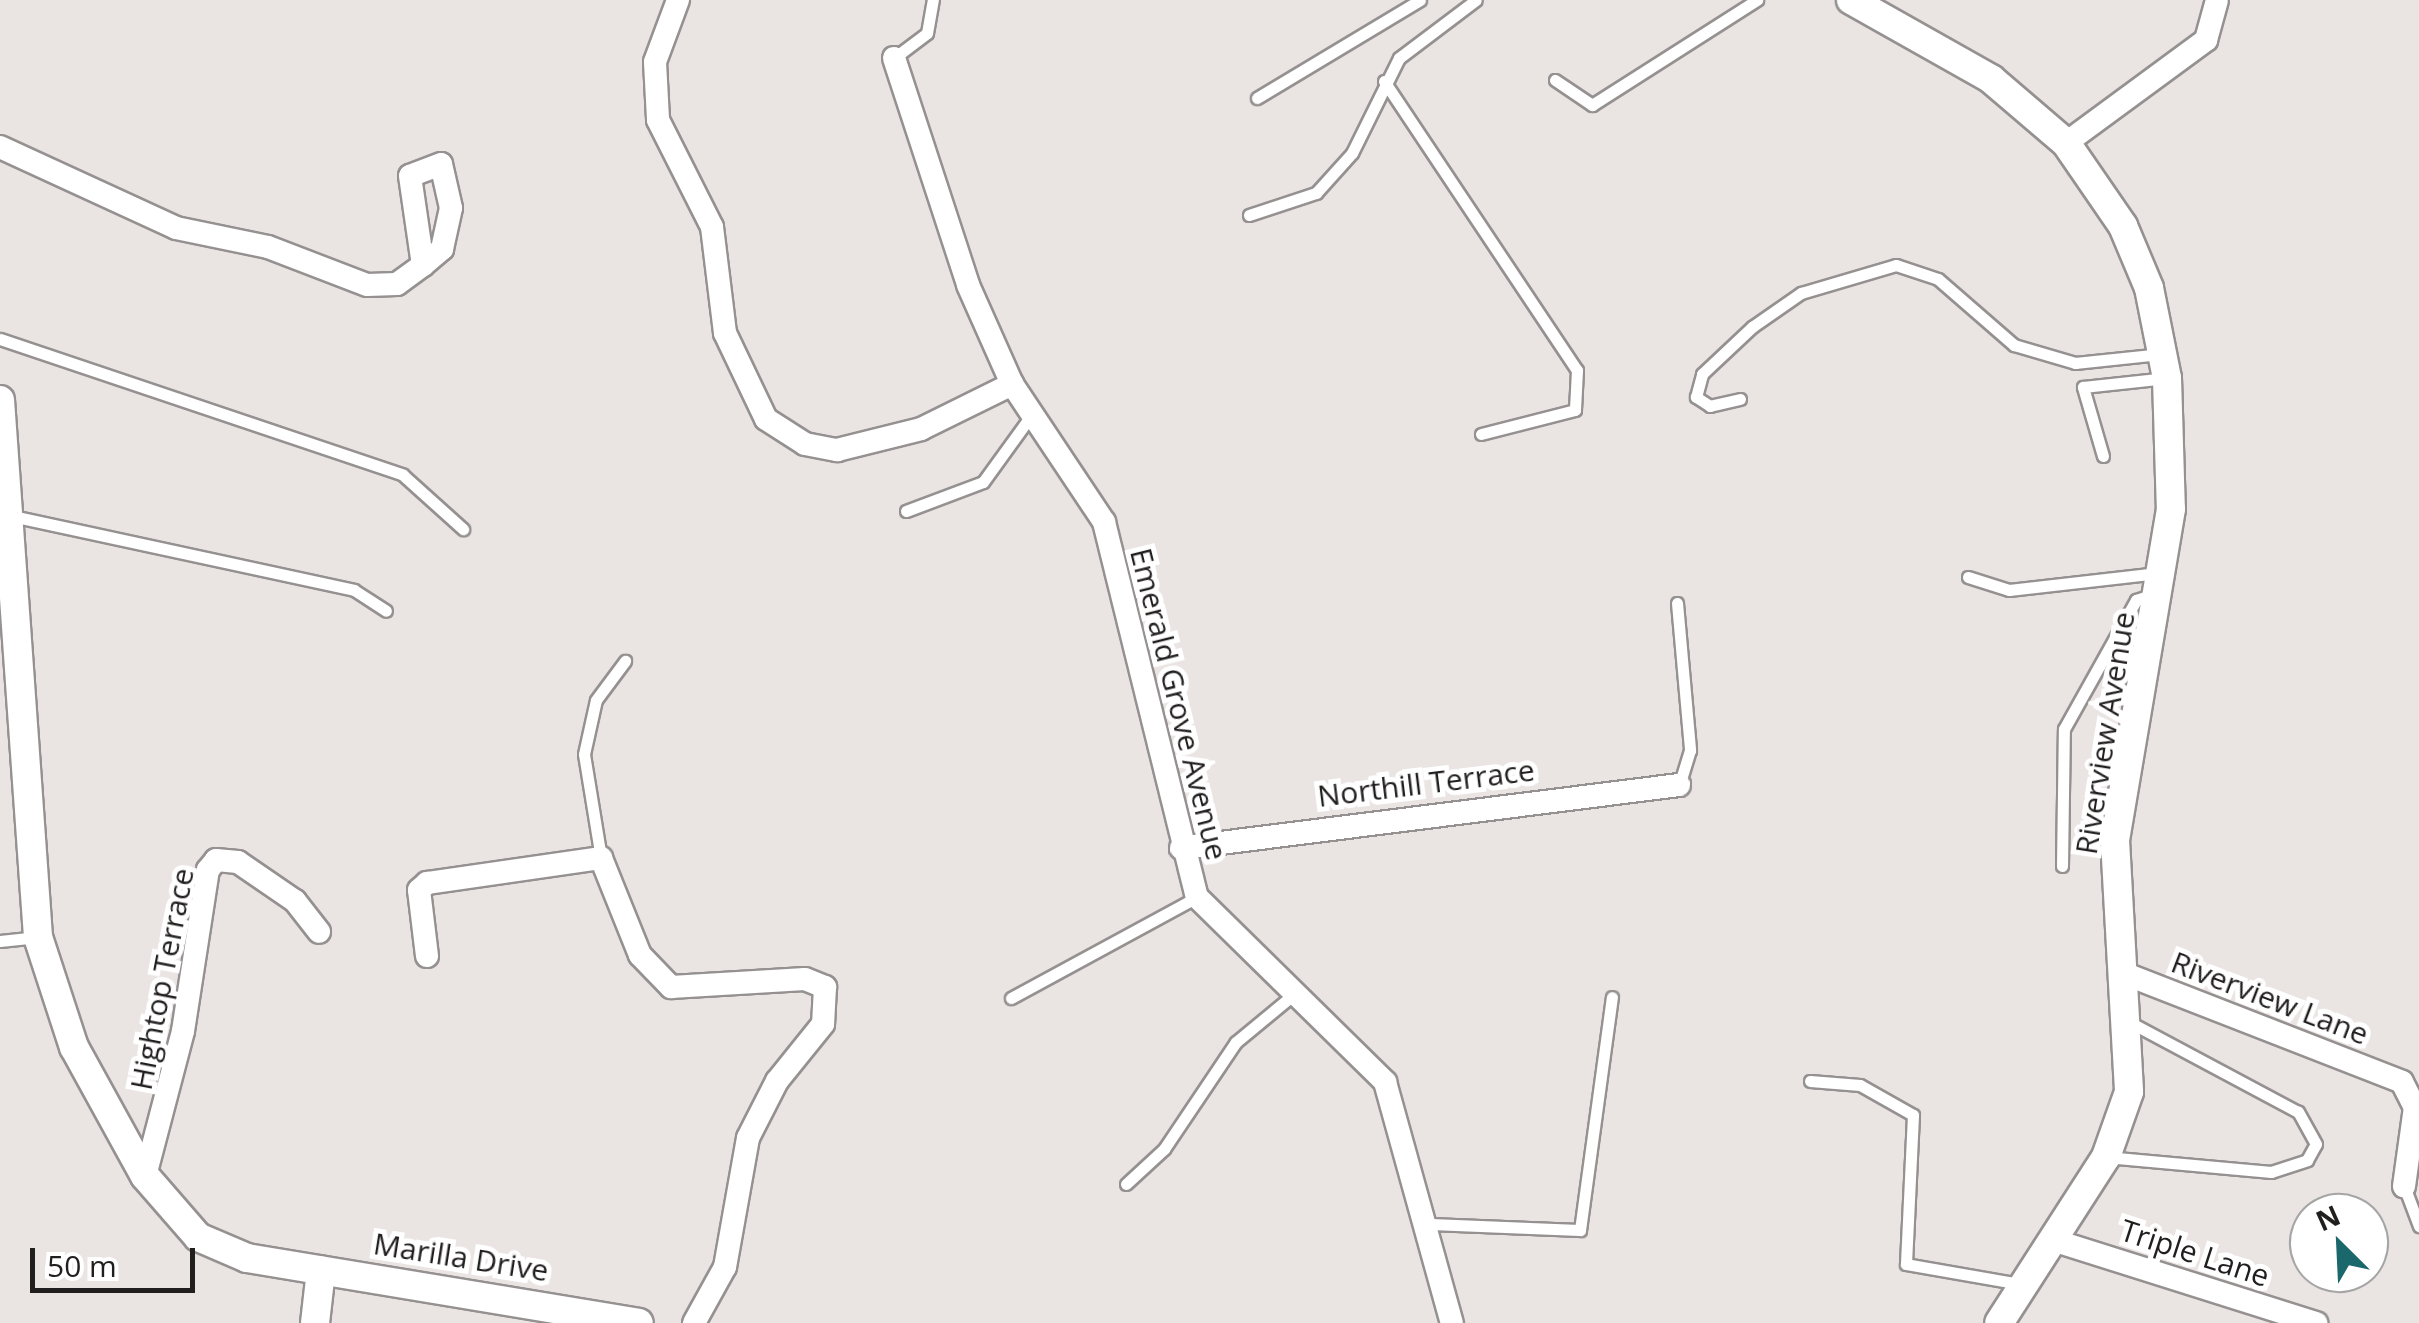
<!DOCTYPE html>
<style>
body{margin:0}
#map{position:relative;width:2419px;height:1323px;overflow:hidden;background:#eae4e3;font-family:"Open Sans",sans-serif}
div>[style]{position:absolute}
.roads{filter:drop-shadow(2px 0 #969191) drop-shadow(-2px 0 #969191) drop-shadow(0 2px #969191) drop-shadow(0 -2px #969191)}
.service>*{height:11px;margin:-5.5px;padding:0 5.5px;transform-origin:5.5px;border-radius:5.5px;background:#fff}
.minor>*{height:22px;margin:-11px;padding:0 11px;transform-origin:11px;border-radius:11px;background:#fff}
.tertiary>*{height:28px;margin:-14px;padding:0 14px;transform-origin:14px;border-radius:14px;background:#fff}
span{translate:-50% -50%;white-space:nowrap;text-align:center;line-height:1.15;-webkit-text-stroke:10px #fff;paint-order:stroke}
.street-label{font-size:30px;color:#211e1e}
.north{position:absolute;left:2289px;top:1193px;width:100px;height:100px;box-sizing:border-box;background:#fff;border:2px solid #a6a5a5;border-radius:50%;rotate:336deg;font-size:28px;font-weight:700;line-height:40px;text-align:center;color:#211e1e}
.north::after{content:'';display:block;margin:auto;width:35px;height:45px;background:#1a676c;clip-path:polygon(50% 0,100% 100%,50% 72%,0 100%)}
.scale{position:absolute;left:30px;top:1248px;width:165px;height:45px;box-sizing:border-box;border:5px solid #211e1e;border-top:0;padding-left:12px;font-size:30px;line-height:35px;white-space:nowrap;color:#211e1e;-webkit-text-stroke:8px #fff;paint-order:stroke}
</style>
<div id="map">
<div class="roads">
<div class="service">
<i style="left:894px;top:58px;width:41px;rotate:-37.1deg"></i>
<i style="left:927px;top:33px;width:34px;rotate:-80deg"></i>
<i style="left:1555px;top:80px;width:45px;rotate:34deg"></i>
<i style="left:1592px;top:105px;width:196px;rotate:-32.5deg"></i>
<i style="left:1384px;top:81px;width:348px;rotate:56.3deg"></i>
<i style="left:1577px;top:370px;width:40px;rotate:92.9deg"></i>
<i style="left:1575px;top:410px;width:97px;rotate:165.7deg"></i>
<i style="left:1257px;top:98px;width:190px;rotate:-31deg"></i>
<i style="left:1249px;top:215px;width:71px;rotate:-18.2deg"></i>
<i style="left:1316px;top:193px;width:54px;rotate:-48deg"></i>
<i style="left:1352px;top:153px;width:106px;rotate:-63.7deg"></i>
<i style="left:1399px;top:58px;width:96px;rotate:-37deg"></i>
<i style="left:0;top:339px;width:425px;rotate:18.6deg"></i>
<i style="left:403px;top:475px;width:81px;rotate:42deg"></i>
<i style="left:1740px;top:399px;width:31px;rotate:167deg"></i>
<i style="left:1710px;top:406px;width:17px;rotate:-147deg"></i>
<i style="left:1696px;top:397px;width:24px;rotate:-75deg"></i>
<i style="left:1702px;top:374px;width:69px;rotate:-43.2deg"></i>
<i style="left:1752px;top:327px;width:60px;rotate:-34.8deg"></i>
<i style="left:1801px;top:293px;width:99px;rotate:-16.4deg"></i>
<i style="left:1896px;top:265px;width:44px;rotate:18.4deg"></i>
<i style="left:1938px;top:279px;width:101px;rotate:41deg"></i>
<i style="left:2014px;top:345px;width:64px;rotate:16.4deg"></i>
<i style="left:2075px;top:363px;width:85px;rotate:-6deg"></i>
<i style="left:2103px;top:456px;width:72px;rotate:-106.2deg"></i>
<i style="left:2083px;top:387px;width:84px;rotate:-6.1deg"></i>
<i style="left:906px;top:511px;width:82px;rotate:-20.6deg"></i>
<i style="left:983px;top:482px;width:85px;rotate:-54.1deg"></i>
<i style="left:12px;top:516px;width:350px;rotate:12.2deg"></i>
<i style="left:354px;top:590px;width:38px;rotate:33deg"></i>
<i style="left:1968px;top:577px;width:43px;rotate:17.6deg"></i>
<i style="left:2009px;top:590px;width:150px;rotate:-6.5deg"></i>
<i style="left:1677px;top:603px;width:148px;rotate:84.9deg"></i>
<i style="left:1690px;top:750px;width:37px;rotate:107deg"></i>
<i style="left:601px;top:858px;width:105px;rotate:-99.3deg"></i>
<i style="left:584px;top:754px;width:55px;rotate:-77.5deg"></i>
<i style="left:596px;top:700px;width:49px;rotate:-53.4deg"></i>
<i style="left:2062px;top:866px;width:137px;rotate:-89.2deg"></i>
<i style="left:2064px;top:729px;width:148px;rotate:-60.8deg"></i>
<i style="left:2136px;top:600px;width:20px;rotate:-18deg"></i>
<i style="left:0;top:941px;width:38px;rotate:-6deg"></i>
<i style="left:1011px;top:998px;width:212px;rotate:-28.5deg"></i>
<i style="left:1810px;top:1081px;width:50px;rotate:4.6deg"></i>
<i style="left:1860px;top:1085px;width:61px;rotate:29.5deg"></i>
<i style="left:1913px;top:1115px;width:149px;rotate:92.7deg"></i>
<i style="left:1906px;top:1264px;width:117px;rotate:9.9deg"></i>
<i style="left:2106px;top:1157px;width:166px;rotate:5.2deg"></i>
<i style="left:2271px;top:1172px;width:38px;rotate:-18deg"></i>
<i style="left:2307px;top:1160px;width:18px;rotate:-61deg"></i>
<i style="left:2316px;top:1144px;width:37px;rotate:-119deg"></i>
<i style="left:2298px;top:1112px;width:189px;rotate:-151.9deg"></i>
<i style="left:1126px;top:1184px;width:52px;rotate:-42.6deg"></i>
<i style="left:1164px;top:1149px;width:129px;rotate:-56.1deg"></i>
<i style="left:1236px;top:1042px;width:75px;rotate:-39.6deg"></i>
<i style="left:2404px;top:1186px;width:43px;rotate:69.4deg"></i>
<i style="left:1430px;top:1224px;width:150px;rotate:2.3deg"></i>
<i style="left:1580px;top:1230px;width:235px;rotate:-82.2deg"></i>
</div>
<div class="minor">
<i style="left:678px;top:0;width:66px;rotate:110.4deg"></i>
<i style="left:655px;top:62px;width:58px;rotate:87deg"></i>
<i style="left:658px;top:120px;width:120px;rotate:63.2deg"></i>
<i style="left:712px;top:227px;width:107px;rotate:83deg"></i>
<i style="left:725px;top:333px;width:95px;rotate:64.5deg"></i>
<i style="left:766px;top:419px;width:46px;rotate:32.7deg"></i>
<i style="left:805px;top:444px;width:33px;rotate:11deg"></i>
<i style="left:837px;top:450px;width:87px;rotate:-14deg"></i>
<i style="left:921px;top:429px;width:102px;rotate:-26.3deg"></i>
<i style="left:894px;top:58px;width:239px;rotate:71.9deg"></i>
<i style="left:968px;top:285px;width:108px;rotate:66deg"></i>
<i style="left:1012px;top:384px;width:166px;rotate:56.3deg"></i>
<i style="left:1104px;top:522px;width:386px;rotate:76.1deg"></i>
<i style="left:1197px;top:897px;width:264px;rotate:44.5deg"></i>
<i style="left:1385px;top:1082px;width:250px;rotate:74.5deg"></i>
<i style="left:2066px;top:143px;width:174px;rotate:-36.3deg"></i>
<i style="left:2206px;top:40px;width:41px;rotate:-74.6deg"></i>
<i style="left:0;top:147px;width:194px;rotate:24.7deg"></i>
<i style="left:176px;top:228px;width:94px;rotate:11.7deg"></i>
<i style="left:268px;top:247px;width:106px;rotate:21deg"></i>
<i style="left:367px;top:285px;width:30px;rotate:-2deg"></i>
<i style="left:397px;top:284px;width:32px;rotate:-36deg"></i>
<i style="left:423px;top:265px;width:25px;rotate:-40deg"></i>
<i style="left:442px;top:249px;width:42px;rotate:-77.6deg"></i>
<i style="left:451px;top:208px;width:45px;rotate:-102.8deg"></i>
<i style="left:441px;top:164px;width:33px;rotate:159deg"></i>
<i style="left:410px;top:176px;width:90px;rotate:81.7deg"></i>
<i style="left:1181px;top:848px;width:502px;rotate:-7.21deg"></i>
<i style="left:427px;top:956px;width:66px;rotate:-96.9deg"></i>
<i style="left:419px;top:890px;width:11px;rotate:-41deg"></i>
<i style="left:427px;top:883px;width:176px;rotate:-8.2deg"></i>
<i style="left:601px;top:858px;width:105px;rotate:68.1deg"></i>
<i style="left:640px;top:955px;width:45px;rotate:45.9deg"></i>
<i style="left:671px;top:987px;width:134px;rotate:-3.4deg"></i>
<i style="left:805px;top:979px;width:22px;rotate:22deg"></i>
<i style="left:825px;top:987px;width:37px;rotate:93deg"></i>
<i style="left:823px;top:1024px;width:73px;rotate:128.9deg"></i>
<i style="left:777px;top:1081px;width:64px;rotate:117deg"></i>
<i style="left:748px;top:1138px;width:131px;rotate:100.1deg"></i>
<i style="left:725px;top:1267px;width:64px;rotate:119deg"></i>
<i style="left:2128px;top:975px;width:294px;rotate:21.3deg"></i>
<i style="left:2402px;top:1082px;width:28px;rotate:63deg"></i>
<i style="left:2415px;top:1107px;width:80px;rotate:97.9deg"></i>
<i style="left:145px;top:1176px;width:150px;rotate:-75.3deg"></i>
<i style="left:183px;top:1031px;width:163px;rotate:-81.2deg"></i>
<i style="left:208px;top:870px;width:13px;rotate:-51deg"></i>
<i style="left:216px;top:860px;width:22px;rotate:5deg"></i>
<i style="left:238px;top:862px;width:69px;rotate:34.4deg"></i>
<i style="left:295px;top:901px;width:39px;rotate:52deg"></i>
<i style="left:2056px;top:1241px;width:273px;rotate:17.5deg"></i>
</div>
<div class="tertiary">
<i style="left:1851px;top:0;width:161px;rotate:29.4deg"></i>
<i style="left:1991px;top:79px;width:99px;rotate:40.5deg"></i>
<i style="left:2066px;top:143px;width:101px;rotate:55.5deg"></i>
<i style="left:2123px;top:226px;width:67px;rotate:67.2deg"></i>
<i style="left:2149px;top:288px;width:92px;rotate:78.7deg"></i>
<i style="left:2167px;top:378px;width:131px;rotate:88.3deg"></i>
<i style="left:2171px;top:509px;width:336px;rotate:99.6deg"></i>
<i style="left:2115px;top:840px;width:252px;rotate:86.8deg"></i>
<i style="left:2129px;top:1092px;width:69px;rotate:109.5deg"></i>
<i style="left:2106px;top:1157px;width:197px;rotate:122.8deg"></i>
<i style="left:0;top:400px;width:538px;rotate:85.95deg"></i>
<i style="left:38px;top:937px;width:116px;rotate:71.9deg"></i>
<i style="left:74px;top:1047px;width:147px;rotate:61.2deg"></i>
<i style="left:145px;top:1176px;width:81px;rotate:49deg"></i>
<i style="left:198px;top:1237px;width:53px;rotate:23.2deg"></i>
<i style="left:247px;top:1258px;width:397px;rotate:9.4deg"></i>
<i style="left:315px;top:1323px;width:53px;rotate:-83.5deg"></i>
</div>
</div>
<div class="street-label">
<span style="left:1179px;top:704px;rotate:76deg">Emerald Grove Avenue</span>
<span style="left:2105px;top:733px;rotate:-81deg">Riverview Avenue</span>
<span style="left:1426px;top:783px;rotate:-7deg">Northill Terrace</span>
<span style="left:162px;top:979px;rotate:-79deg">Hightop Terrace</span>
<span style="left:2270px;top:998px;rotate:21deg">Riverview Lane</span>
<span style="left:2195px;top:1253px;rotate:18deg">Triple Lane</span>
<span style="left:461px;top:1257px;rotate:9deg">Marilla Drive</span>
</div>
<div class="north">N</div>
<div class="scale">50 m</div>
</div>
